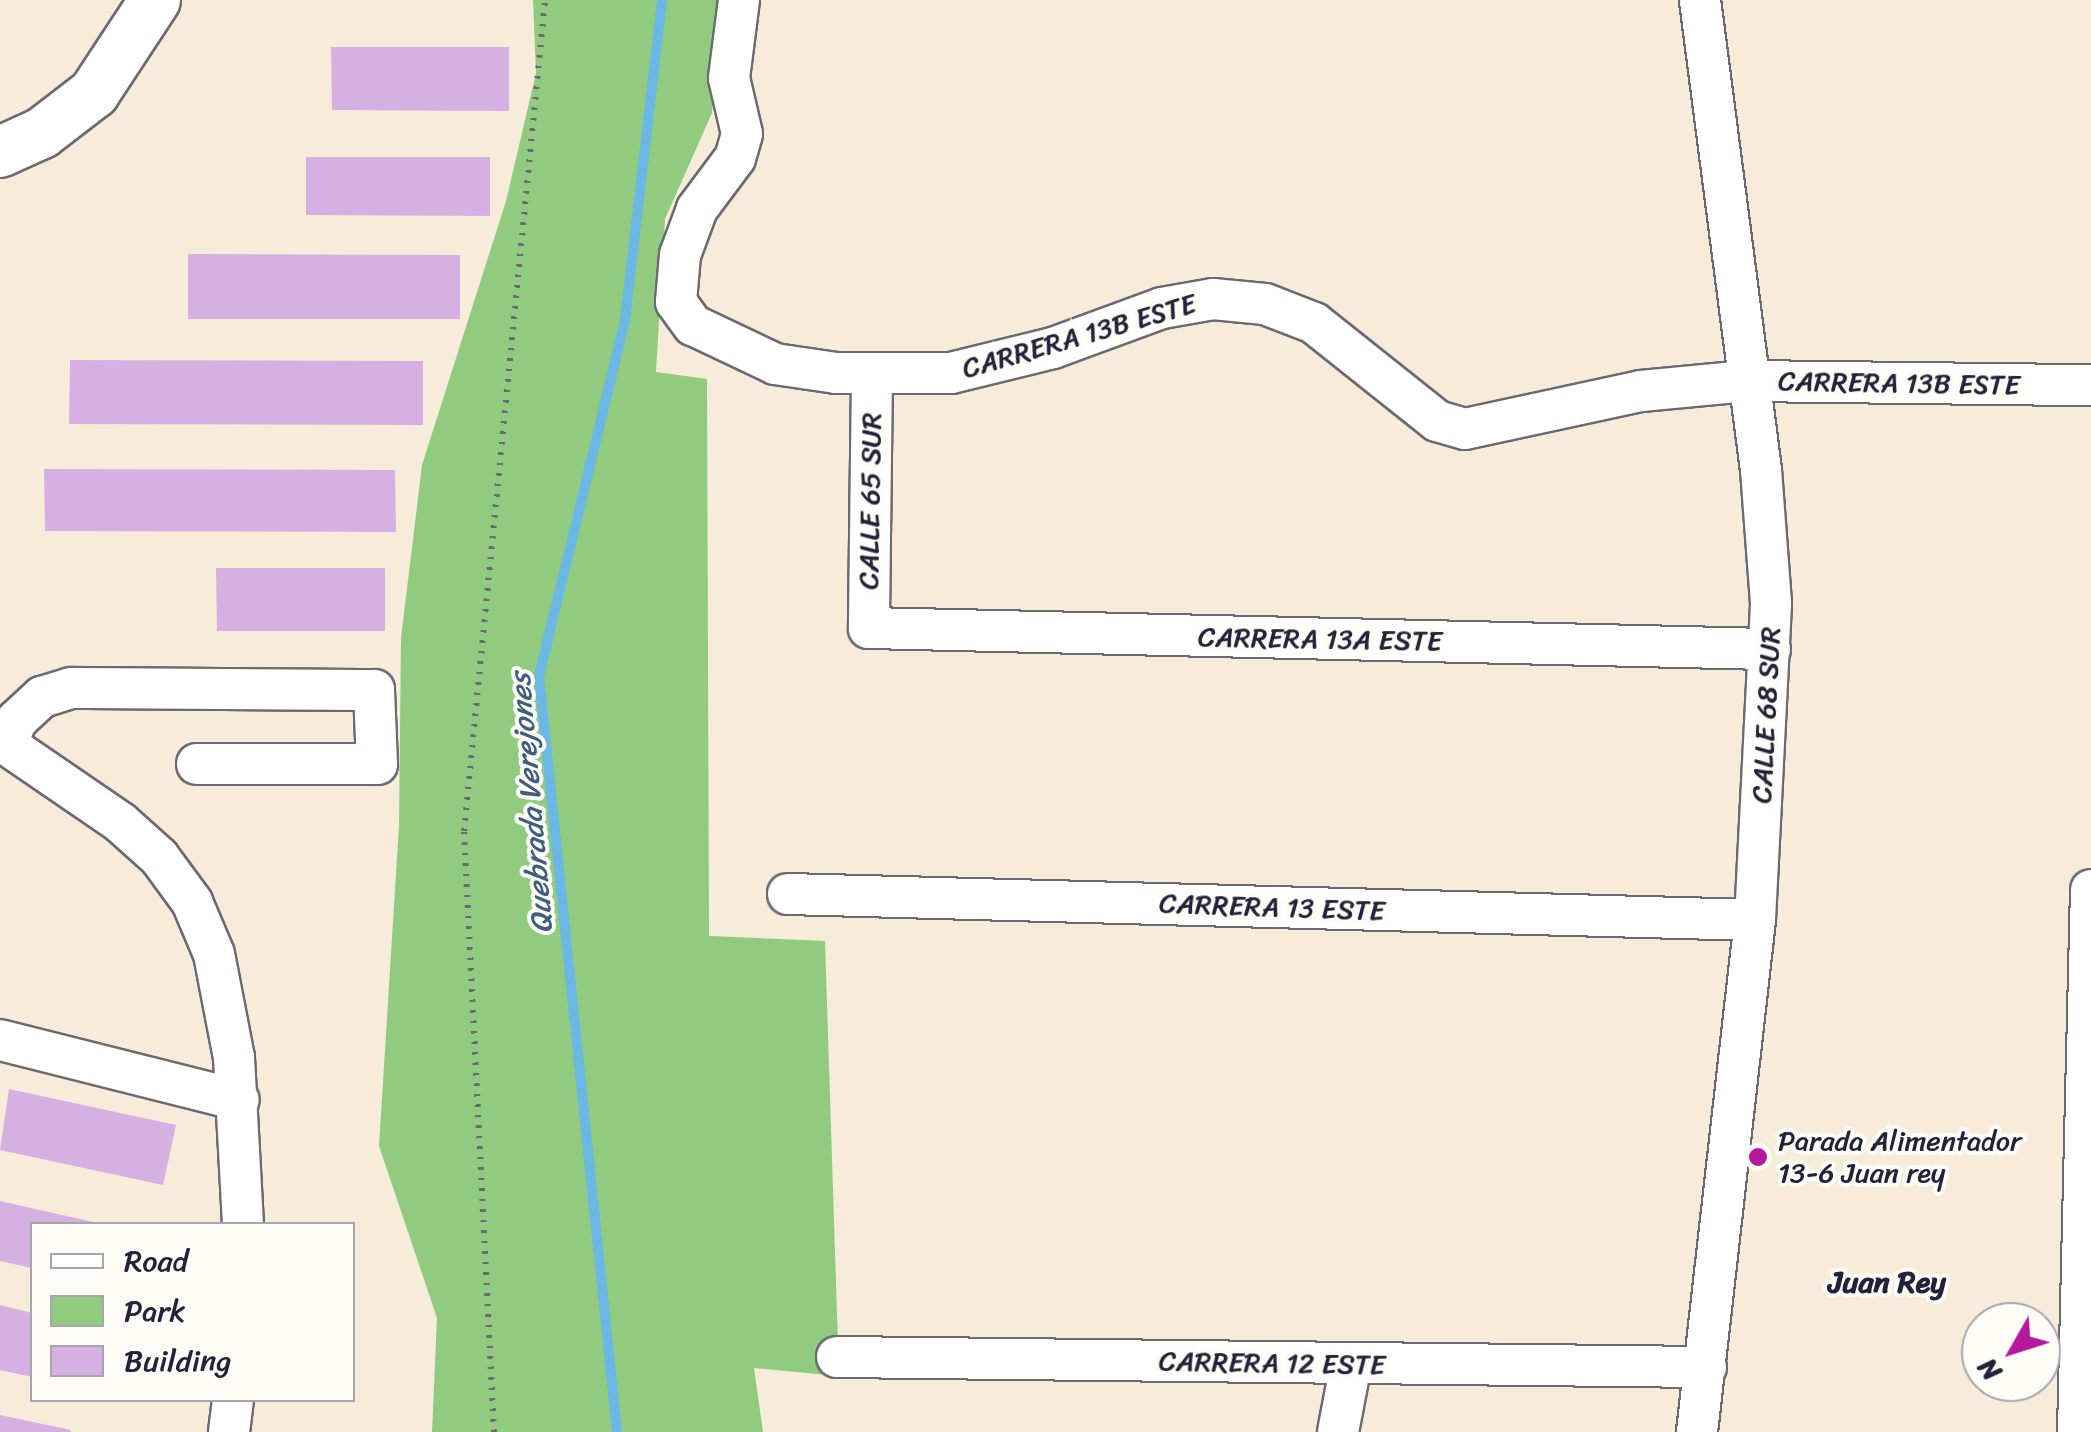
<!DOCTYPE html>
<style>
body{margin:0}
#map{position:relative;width:2091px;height:1432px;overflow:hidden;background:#f7ecda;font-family:Sriracha,sans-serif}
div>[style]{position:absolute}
.green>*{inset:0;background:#90cb7f}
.stream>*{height:10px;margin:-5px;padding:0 5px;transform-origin:5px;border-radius:5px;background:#6bb8e5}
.building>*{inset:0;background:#d7b0e3}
.path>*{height:6px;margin-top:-3px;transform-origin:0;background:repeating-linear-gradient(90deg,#6d6973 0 2.5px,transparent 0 10.5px)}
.roads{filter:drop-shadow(2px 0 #6d6973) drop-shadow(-2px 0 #6d6973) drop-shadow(0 2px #6d6973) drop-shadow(0 -2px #6d6973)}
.minor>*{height:40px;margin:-20px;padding:0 20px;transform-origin:20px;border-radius:20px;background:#fff}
.major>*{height:50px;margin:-25px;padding:0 25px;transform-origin:25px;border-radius:25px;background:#fff}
.dots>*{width:28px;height:28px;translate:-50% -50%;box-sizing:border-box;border:5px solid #fdfcf7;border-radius:50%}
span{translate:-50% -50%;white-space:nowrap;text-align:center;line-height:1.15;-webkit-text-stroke:8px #fdfcf7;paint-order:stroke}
.street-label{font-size:28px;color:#22223b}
.poi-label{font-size:28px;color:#22223b}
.left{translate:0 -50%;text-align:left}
.water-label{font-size:30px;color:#3f5e7f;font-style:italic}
.neighbourhood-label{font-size:30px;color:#22223b;font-weight:700}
.legend{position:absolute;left:30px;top:1222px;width:325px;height:180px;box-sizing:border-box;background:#fdfcf7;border:2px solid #a5a5ac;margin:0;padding:12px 18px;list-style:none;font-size:30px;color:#22223b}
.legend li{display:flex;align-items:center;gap:20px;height:50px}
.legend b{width:50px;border:2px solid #a5a5ac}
.north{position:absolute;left:1961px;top:1302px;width:100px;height:100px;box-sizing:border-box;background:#fdfcf7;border:2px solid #a5a5ac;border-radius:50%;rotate:231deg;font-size:28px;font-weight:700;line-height:40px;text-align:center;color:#22223b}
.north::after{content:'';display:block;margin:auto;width:35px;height:45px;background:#b5179e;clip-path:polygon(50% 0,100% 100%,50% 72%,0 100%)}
</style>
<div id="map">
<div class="green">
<i style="clip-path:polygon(533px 0,719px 0,712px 113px,665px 219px,656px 372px,707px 379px,709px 936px,825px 941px,839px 1376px,754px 1368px,763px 1432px,432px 1432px,437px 1318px,379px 1146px,399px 825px,401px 638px,422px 465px,506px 201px,536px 73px)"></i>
</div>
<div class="stream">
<i style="left:617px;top:1432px;width:760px;rotate:-95.89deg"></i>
<i style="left:539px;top:676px;width:366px;rotate:-76.4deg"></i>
<i style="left:625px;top:320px;width:322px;rotate:-83.4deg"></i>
</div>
<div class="building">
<i style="clip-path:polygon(331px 47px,509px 47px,509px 111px,332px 110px)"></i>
<i style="clip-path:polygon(306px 157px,490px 157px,490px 216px,306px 215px)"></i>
<i style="clip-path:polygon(188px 254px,460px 255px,460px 319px,188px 319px)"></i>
<i style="clip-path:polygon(70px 360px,423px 361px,423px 425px,69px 424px)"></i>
<i style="clip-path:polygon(44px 469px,395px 470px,396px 532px,45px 531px)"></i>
<i style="clip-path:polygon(216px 568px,385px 568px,385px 631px,217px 631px)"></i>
<i style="clip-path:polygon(9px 1089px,176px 1125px,163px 1185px,0 1150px)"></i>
<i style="clip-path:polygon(0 1201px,98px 1223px,98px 1224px,32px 1224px,32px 1268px,0 1261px)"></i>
<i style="clip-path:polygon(0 1305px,32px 1313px,32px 1377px,0 1370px)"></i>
<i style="clip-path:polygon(0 1415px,71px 1430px,71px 1432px,0 1432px)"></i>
</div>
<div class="path">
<i style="left:494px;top:1432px;width:602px;rotate:-92.86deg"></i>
<i style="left:464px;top:831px;width:835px;rotate:-84.43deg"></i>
</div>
<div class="roads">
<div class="minor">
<i style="left:739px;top:0;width:79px;rotate:97.3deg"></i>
<i style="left:729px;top:78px;width:57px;rotate:76.9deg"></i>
<i style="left:742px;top:134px;width:25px;rotate:106deg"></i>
<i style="left:735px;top:158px;width:64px;rotate:126.7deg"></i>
<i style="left:697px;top:209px;width:49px;rotate:110.3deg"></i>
<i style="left:680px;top:255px;width:47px;rotate:94.9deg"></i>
<i style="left:676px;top:302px;width:29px;rotate:54deg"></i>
<i style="left:693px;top:325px;width:91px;rotate:25.4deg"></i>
<i style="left:775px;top:364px;width:62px;rotate:8.4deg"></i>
<i style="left:836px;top:373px;width:115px"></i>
<i style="left:951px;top:373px;width:105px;rotate:-13.8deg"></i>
<i style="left:1053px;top:348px;width:116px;rotate:-20.2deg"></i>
<i style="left:1162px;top:308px;width:52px;rotate:-10deg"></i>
<i style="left:1213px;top:299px;width:52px;rotate:5.5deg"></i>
<i style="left:1265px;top:304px;width:53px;rotate:21.2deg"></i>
<i style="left:1314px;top:323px;width:157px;rotate:38.5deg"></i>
<i style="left:1437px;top:421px;width:29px;rotate:16deg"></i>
<i style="left:1465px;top:429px;width:180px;rotate:-12.2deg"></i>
<i style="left:1641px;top:391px;width:106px;rotate:-5.4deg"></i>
<i style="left:1747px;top:381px;width:344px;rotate:0.7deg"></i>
<i style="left:872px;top:374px;width:254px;rotate:90.7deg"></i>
<i style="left:869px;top:628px;width:901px;rotate:1.34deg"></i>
<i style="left:0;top:740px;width:147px;rotate:34.4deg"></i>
<i style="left:121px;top:823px;width:51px;rotate:41.8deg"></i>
<i style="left:159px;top:857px;width:56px;rotate:53.7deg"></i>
<i style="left:192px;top:902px;width:56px;rotate:67.1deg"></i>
<i style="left:214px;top:954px;width:106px;rotate:79.1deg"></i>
<i style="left:234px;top:1058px;width:166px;rotate:86.9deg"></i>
<i style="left:7px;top:743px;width:25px;rotate:-67deg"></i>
<i style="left:17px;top:720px;width:34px;rotate:-43deg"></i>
<i style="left:42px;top:697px;width:30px;rotate:-17deg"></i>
<i style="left:71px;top:688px;width:303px;rotate:0.4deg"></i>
<i style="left:374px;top:690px;width:74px;rotate:87.7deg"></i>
<i style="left:377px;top:764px;width:180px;rotate:180deg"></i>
<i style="left:788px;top:894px;width:967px;rotate:1.54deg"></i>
<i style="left:0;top:1040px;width:246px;rotate:14.1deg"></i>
<i style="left:837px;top:1357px;width:869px;rotate:0.66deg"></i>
<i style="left:229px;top:1432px;width:32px;rotate:-83deg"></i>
<i style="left:1338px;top:1432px;width:69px;rotate:-79.2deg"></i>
<i style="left:1697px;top:1432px;width:515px;rotate:-83.54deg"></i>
<i style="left:1755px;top:920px;width:317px;rotate:-87.1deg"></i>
<i style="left:1771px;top:603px;width:133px;rotate:-94.3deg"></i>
<i style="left:1761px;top:470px;width:474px;rotate:-97.4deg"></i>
<i style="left:2078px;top:1432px;width:542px;rotate:-88.63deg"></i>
</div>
<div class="major">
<i style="left:0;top:152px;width:46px;rotate:-24.3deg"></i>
<i style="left:42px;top:133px;width:66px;rotate:-37.6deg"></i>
<i style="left:94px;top:93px;width:111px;rotate:-56.7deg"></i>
</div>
</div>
<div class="dots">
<i style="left:1758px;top:1157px;background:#b5179e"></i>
</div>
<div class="street-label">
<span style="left:1079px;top:336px;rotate:-16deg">CARRERA 13B ESTE</span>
<span style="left:1899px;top:383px;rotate:1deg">CARRERA 13B ESTE</span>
<span style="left:870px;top:501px;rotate:-89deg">CALLE 65 SUR</span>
<span style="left:1320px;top:639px;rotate:1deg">CARRERA 13A ESTE</span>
<span style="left:1766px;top:715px;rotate:-87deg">CALLE 68 SUR</span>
<span style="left:1272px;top:907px;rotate:2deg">CARRERA 13 ESTE</span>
<span style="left:1272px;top:1363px;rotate:1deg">CARRERA 12 ESTE</span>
</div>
<div class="poi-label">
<span class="left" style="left:1778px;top:1157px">Parada Alimentador<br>13-6 Juan rey</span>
</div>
<div class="water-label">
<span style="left:531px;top:803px;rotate:-95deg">Quebrada Verejones</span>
</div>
<div class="neighbourhood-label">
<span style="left:1887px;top:1282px">Juan Rey</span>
</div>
<ul class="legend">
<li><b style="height:12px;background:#fff"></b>Road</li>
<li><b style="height:28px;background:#90cb7f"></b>Park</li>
<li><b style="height:28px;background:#d7b0e3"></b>Building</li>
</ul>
<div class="north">N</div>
</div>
